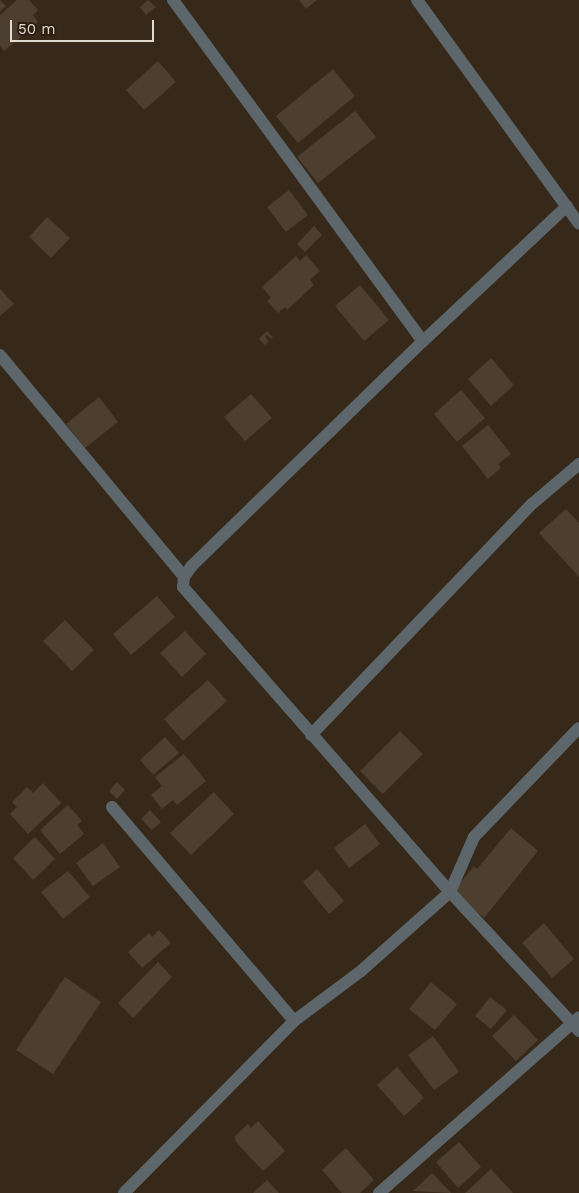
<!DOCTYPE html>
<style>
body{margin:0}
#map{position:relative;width:579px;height:1193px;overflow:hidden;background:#36291a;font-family:"Work Sans",sans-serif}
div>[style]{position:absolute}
.building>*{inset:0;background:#4d3f30}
.minor>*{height:12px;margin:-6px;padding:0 6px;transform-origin:6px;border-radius:6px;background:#5c666b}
span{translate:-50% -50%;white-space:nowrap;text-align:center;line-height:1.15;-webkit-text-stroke:4px #2c1f11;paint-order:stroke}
.scale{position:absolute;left:10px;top:20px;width:144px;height:22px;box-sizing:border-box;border:2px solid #e2d9d0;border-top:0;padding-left:6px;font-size:15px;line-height:18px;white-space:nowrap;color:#e2d9d0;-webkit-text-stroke:4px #2c1f11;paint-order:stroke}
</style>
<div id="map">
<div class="building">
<i style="clip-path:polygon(0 0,6px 6px,0 11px)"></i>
<i style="clip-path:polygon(17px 0,29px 0,38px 10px,33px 15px,38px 22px,4px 51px,0 46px,0 15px)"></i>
<i style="clip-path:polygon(148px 0,156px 7px,146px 15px,140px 7px)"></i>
<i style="clip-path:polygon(299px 0,317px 0,306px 9px)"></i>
<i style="clip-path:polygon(158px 61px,176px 82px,144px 110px,126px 90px)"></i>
<i style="clip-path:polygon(333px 69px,355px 96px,298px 143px,276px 116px)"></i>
<i style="clip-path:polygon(355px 111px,376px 137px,318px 183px,297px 157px)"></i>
<i style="clip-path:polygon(289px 190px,308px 215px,286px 232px,267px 207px)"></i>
<i style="clip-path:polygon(47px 217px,70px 238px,51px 258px,29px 237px)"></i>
<i style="clip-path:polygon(314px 226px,322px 235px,305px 252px,297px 244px)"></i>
<i style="clip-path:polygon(306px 255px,320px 271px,310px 280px,314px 285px,287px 310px,285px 307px,278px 313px,267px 301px,271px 298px,262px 287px,296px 256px,300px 261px)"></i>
<i style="clip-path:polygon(360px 285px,389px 320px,364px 341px,335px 306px)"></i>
<i style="clip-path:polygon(0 289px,14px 304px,0 316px)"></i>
<i style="clip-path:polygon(267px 331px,273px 337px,271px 339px,267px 335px,265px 337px,269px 341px,265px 345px,259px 339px)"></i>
<i style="clip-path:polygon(491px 358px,514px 385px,491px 406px,468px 379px)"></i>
<i style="clip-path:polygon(461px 390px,485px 418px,457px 442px,434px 414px)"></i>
<i style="clip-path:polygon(251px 394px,272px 418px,245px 441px,224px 417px)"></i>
<i style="clip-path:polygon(99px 397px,118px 422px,85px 448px,66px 424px)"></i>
<i style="clip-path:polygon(488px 425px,511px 454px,498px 464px,501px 468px,488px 479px,462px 446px)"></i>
<i style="clip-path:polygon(566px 509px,579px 523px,579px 577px,539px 533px)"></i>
<i style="clip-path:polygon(157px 596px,175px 617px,131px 655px,113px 634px)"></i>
<i style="clip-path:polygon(65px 620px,94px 650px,72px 671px,43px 641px)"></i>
<i style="clip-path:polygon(185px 631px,206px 654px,182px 677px,160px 653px)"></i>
<i style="clip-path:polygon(208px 680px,227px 701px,183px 741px,164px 719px)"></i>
<i style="clip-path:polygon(400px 731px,423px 754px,383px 794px,360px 771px)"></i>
<i style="clip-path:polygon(165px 737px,179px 753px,153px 775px,140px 760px)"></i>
<i style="clip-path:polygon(184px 754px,206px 781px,177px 805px,173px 800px,162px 809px,151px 795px,162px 786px,155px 777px)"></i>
<i style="clip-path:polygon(117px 782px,125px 790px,117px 799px,109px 791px)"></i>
<i style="clip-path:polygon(43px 783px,61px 803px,28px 834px,10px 814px,17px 807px,12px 802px,27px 787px,33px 793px)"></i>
<i style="clip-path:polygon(214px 792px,234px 814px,191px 855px,170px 833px)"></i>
<i style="clip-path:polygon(68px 805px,82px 821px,77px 825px,84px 834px,60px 854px,40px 830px)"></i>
<i style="clip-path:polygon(150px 810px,161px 822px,152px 830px,141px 819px)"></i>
<i style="clip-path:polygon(365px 824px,380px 844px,349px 868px,334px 848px)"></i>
<i style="clip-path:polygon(511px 828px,538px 851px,484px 918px,453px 892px,474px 866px,477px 869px)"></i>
<i style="clip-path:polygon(35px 837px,55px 859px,33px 880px,13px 858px)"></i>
<i style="clip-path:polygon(103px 843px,120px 867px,93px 886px,76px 863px)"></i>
<i style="clip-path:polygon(317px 869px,344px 901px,329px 914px,303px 882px)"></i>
<i style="clip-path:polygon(68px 871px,90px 897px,63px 919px,41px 892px)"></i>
<i style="clip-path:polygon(544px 923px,574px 959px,552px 978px,522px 943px)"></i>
<i style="clip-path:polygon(159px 930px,171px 943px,142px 968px,128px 952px,149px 933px,152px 937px)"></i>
<i style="clip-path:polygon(158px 962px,172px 977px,133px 1018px,118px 1003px)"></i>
<i style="clip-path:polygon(65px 977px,101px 1002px,53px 1074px,16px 1050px)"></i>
<i style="clip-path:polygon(431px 982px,457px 1004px,435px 1030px,409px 1009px)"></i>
<i style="clip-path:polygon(490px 997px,507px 1010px,491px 1029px,475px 1016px)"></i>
<i style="clip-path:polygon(514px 1015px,538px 1040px,516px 1061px,492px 1036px)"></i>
<i style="clip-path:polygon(433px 1036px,459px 1072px,434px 1090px,408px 1055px)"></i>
<i style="clip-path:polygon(397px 1067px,424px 1098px,404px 1116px,377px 1085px)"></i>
<i style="clip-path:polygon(258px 1121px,285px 1151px,263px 1171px,236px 1142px,235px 1136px,248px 1124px,251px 1128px)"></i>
<i style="clip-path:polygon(459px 1142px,481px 1167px,458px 1188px,436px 1162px)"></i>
<i style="clip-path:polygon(346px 1148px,374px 1180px,360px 1193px,342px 1193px,322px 1170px)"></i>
<i style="clip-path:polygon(491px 1169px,513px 1193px,465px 1193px)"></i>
<i style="clip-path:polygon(432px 1173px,451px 1193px,413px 1191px)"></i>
<i style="clip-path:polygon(267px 1180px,279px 1193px,253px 1193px)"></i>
</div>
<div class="minor">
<i style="left:173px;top:0;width:423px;rotate:53.8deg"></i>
<i style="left:417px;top:0;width:276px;rotate:54.1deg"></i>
<i style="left:567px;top:206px;width:197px;rotate:136.8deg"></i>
<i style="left:423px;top:341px;width:324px;rotate:135.8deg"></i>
<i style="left:191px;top:567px;width:12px;rotate:125deg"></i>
<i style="left:184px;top:577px;width:10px;rotate:96deg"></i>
<i style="left:183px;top:587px;width:405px;rotate:48.8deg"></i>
<i style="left:450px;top:892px;width:190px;rotate:47.1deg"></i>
<i style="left:0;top:355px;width:288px;rotate:50.3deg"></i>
<i style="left:311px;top:735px;width:320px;rotate:-46.3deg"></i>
<i style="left:532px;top:504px;width:62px;rotate:-40.4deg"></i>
<i style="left:112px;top:807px;width:281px;rotate:49.6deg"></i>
<i style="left:124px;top:1193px;width:242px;rotate:-45.3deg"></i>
<i style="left:294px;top:1021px;width:84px;rotate:-36.7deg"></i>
<i style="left:361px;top:971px;width:119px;rotate:-41.6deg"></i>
<i style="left:450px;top:892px;width:60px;rotate:-66.4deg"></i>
<i style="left:474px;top:837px;width:151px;rotate:-46.1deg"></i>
<i style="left:379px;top:1193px;width:266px;rotate:-41.3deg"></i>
</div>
<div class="scale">50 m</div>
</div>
